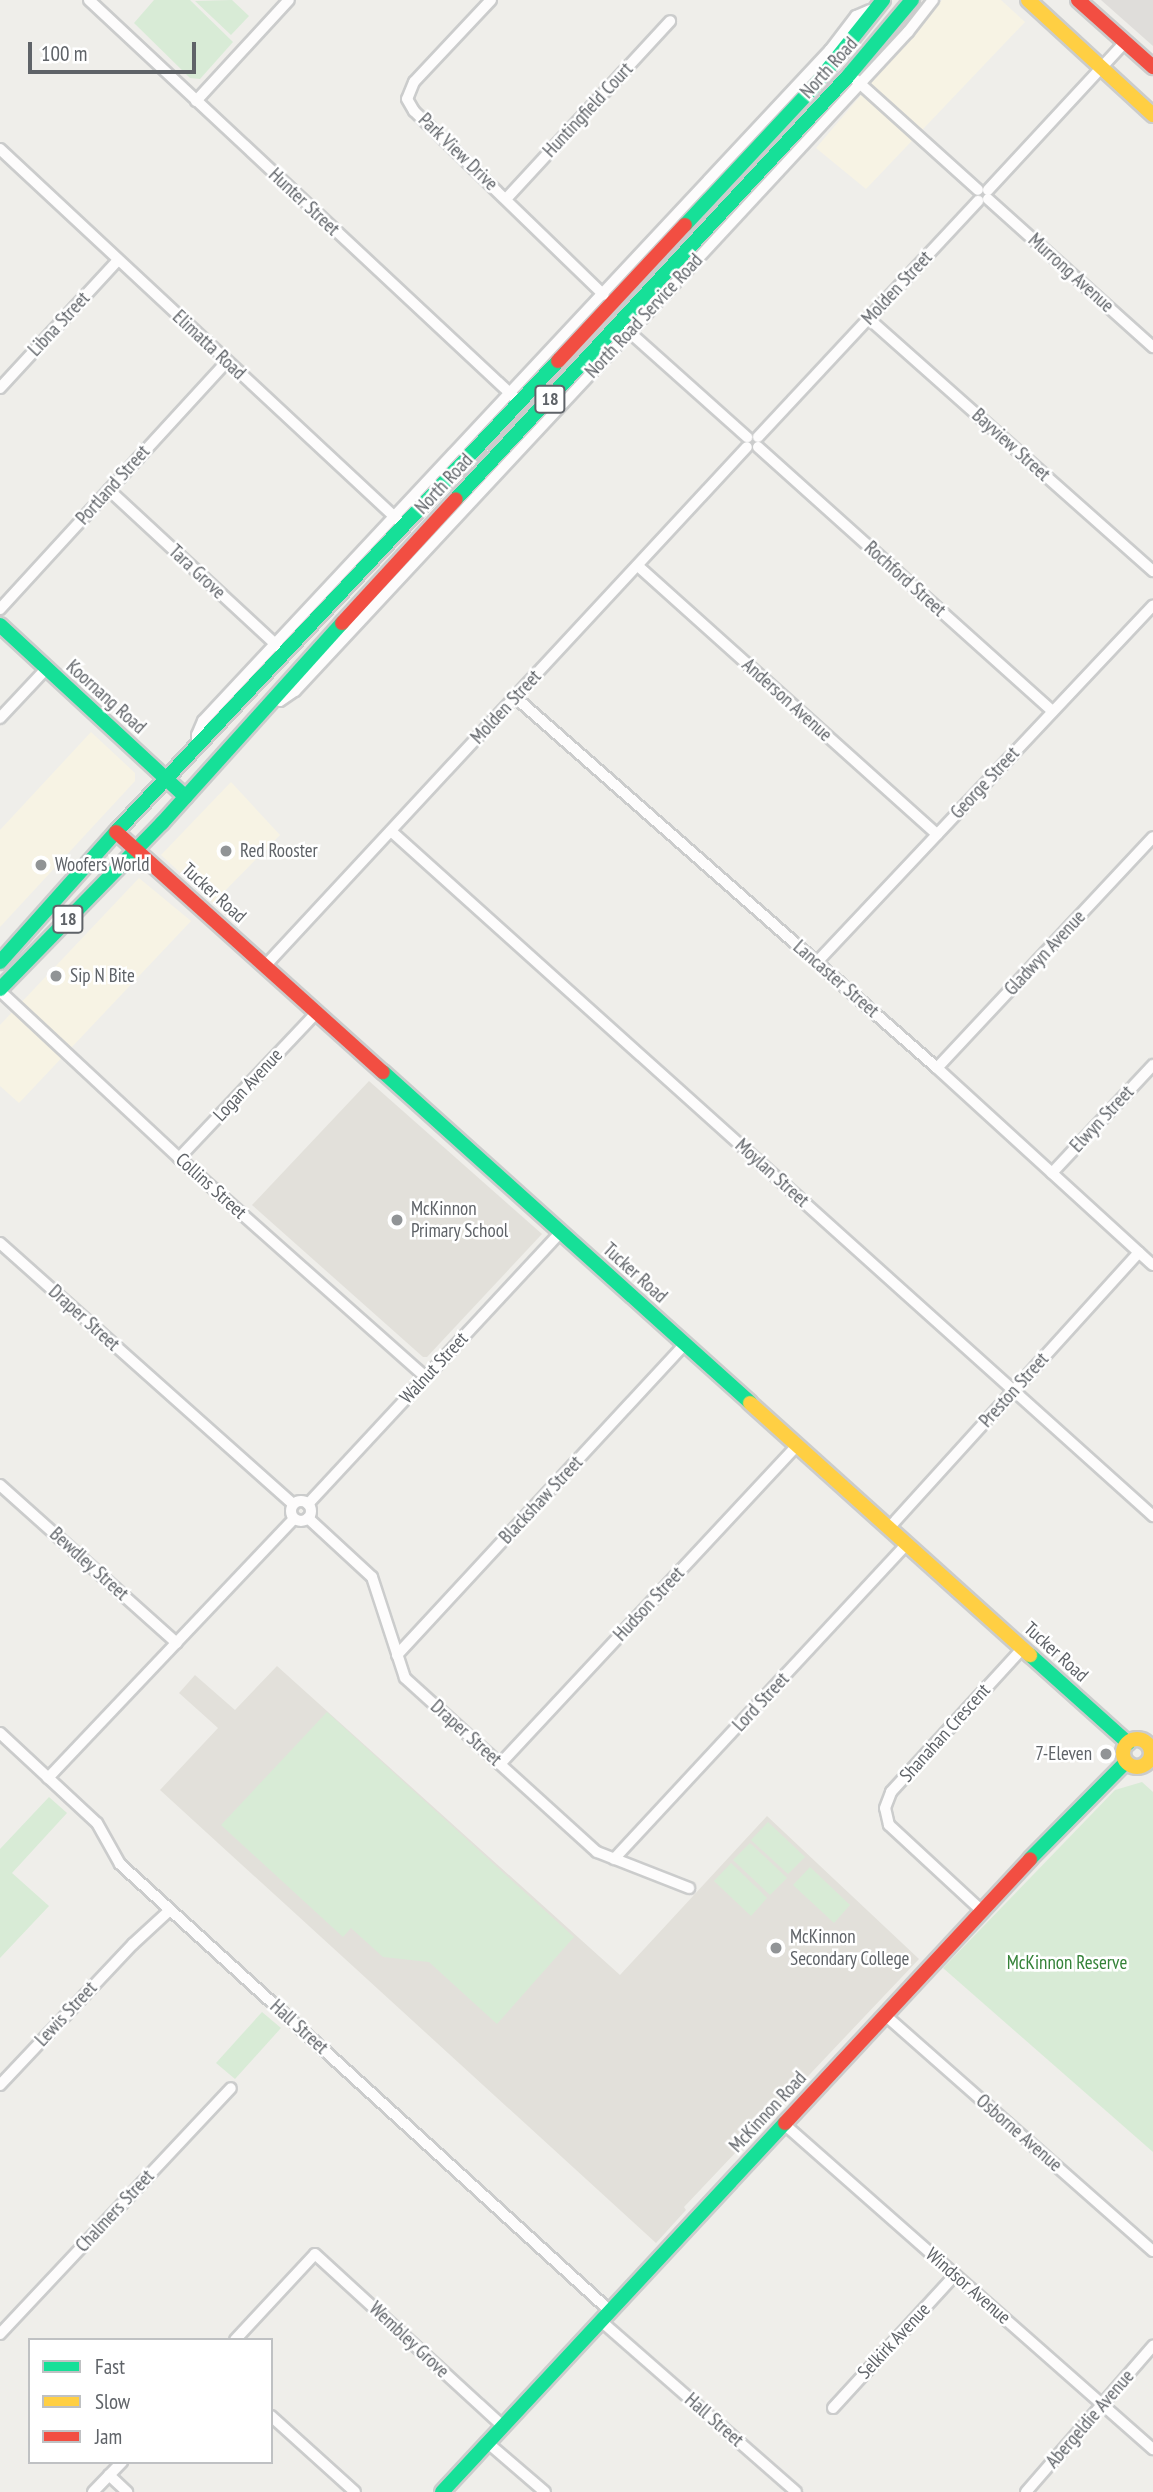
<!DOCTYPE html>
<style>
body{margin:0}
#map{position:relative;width:1153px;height:2492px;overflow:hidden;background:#efeeea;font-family:"PT Sans Narrow",sans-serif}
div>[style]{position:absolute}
.commercial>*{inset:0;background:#f7f3e4}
.industrial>*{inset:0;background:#dfddda}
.education>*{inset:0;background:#e2e0da}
.green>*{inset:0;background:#d8ebd6}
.roads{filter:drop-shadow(2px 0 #cbcccc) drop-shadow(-2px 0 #cbcccc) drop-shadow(0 2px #cbcccc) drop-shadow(0 -2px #cbcccc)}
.street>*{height:10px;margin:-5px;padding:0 5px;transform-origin:5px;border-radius:5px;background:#fdfcfc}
.street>.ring{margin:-5px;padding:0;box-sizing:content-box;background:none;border:10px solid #fdfcfc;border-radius:50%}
.fast>*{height:14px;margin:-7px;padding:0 7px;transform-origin:7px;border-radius:7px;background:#16e098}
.slow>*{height:14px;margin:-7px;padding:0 7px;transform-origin:7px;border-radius:7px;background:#ffcf43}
.slow>.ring{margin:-7px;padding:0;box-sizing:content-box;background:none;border:14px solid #ffcf43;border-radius:50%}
.jam>*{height:14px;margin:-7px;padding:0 7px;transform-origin:7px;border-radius:7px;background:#f24e42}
.dots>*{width:19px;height:19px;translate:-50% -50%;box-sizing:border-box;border:4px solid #fff;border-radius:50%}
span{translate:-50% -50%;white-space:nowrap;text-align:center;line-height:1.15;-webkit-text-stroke:5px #fff;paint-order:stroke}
.shield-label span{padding:2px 5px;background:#fff;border:2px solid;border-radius:5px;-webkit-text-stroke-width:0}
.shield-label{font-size:18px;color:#5f6368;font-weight:700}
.street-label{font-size:19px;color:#5f6368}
.poi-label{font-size:19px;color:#5f6368}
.left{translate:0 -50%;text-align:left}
.right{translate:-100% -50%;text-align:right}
.park-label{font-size:19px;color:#348238}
.legend{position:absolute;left:28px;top:2338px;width:245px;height:126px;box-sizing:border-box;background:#fff;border:2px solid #bfc1c3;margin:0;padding:9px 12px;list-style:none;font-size:21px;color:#5f6368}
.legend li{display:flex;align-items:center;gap:14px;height:35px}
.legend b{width:35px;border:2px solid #bfc1c3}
.scale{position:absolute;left:28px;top:42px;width:168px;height:32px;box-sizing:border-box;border:4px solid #5f6368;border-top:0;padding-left:9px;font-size:21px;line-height:24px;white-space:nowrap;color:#5f6368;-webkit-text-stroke:5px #fff;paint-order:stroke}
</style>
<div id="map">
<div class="commercial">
<i style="clip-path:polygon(942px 0,1001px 0,1025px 22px,866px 189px,816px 148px)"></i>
<i style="clip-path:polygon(91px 732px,135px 773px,135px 781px,0 927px,0 830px)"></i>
<i style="clip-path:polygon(231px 782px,280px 835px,213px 903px,161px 855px)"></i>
<i style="clip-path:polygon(139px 878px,191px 921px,19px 1103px,0 1086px,0 1025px)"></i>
</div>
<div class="industrial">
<i style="clip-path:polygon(1101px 0,1153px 0,1153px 46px)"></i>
</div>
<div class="education">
<i style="clip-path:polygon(369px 1081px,542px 1234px,427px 1357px,423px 1357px,252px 1205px)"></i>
<i style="clip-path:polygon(277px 1666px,620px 1975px,767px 1816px,919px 1959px,684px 2207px,686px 2210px,656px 2243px,160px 1790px,218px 1728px,179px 1693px,195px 1675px,235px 1710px)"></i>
</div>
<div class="green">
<i style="clip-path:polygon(154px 0,190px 0,233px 42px,200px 79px,190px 78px,134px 23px)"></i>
<i style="clip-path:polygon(232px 0,249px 16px,231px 35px,195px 1px)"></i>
<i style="clip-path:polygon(327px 1712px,574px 1937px,497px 2024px,429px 1962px,383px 1957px,351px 1928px,343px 1937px,221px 1825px)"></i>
<i style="clip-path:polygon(1142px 1782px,1153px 1792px,1153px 2152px,943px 1968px,1115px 1790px)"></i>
<i style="clip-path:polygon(49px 1797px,67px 1813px,12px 1873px,49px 1906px,0 1958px,0 1849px)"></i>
<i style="clip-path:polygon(768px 1822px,805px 1857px,788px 1874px,751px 1840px)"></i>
<i style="clip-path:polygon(750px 1843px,787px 1878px,770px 1895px,733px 1860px)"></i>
<i style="clip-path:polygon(731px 1863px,767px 1898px,751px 1916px,714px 1881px)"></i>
<i style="clip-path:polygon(810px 1867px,850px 1905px,834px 1923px,793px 1885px)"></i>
<i style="clip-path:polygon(262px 2012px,281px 2028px,235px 2079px,216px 2063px)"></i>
</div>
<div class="roads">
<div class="street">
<i style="left:89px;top:0;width:583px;rotate:43.05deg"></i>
<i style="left:491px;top:0;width:112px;rotate:133.2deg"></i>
<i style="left:414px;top:82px;width:18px;rotate:112deg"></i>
<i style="left:407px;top:99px;width:14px;rotate:60deg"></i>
<i style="left:414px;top:111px;width:264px;rotate:44.1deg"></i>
<i style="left:830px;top:50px;width:43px;rotate:-52.6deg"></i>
<i style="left:856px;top:16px;width:15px;rotate:-23deg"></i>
<i style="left:856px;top:80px;width:164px;rotate:42deg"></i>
<i style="left:196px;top:101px;width:137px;rotate:-47.4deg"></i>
<i style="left:0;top:149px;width:546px;rotate:42.99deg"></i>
<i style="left:988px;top:190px;width:202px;rotate:-47.2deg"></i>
<i style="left:506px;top:199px;width:242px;rotate:-47.3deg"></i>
<i style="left:988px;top:199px;width:222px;rotate:41.9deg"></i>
<i style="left:869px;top:319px;width:380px;rotate:41.6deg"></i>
<i style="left:625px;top:328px;width:164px;rotate:41.8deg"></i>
<i style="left:0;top:388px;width:174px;rotate:-47.3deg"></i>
<i style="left:758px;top:437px;width:323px;rotate:-47deg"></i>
<i style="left:758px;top:447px;width:395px;rotate:41.9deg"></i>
<i style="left:109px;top:490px;width:234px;rotate:42.8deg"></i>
<i style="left:638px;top:566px;width:402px;rotate:41.9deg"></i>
<i style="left:0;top:609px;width:336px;rotate:-47.5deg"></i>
<i style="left:515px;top:697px;width:562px;rotate:41.32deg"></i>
<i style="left:937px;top:1068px;width:292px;rotate:42.4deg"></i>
<i style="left:280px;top:701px;width:18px;rotate:-34deg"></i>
<i style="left:295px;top:691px;width:491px;rotate:-47deg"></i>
<i style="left:630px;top:332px;width:409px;rotate:-47.2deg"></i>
<i style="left:908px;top:32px;width:41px;rotate:-52deg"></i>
<i style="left:0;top:718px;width:67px;rotate:-46.8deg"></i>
<i style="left:197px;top:741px;width:6px;rotate:-90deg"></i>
<i style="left:197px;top:735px;width:15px;rotate:-67deg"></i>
<i style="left:203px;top:721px;width:918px;rotate:-46.94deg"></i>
<i style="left:830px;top:50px;width:16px;rotate:-15deg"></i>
<i style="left:391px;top:831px;width:1025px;rotate:41.95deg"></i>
<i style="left:817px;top:962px;width:490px;rotate:-46.7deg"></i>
<i style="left:265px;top:966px;width:708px;rotate:-47.12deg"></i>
<i style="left:0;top:991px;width:245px;rotate:43deg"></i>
<i style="left:179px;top:1158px;width:330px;rotate:41.6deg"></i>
<i style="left:937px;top:1068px;width:316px;rotate:-46.9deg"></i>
<i style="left:179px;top:1158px;width:201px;rotate:-46.6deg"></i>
<i style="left:1052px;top:1173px;width:148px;rotate:-46.9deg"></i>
<i style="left:0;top:1243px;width:392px;rotate:41.7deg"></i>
<i style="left:0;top:1485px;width:237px;rotate:41.8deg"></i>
<i class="ring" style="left:291px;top:1501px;width:10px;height:10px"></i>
<i style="left:308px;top:1504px;width:371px;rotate:-47.1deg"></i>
<i style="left:308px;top:1518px;width:87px;rotate:42.7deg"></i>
<i style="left:372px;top:1577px;width:106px;rotate:71.9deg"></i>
<i style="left:405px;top:1678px;width:259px;rotate:42.2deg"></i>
<i style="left:597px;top:1852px;width:99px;rotate:21.4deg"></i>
<i style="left:889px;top:1528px;width:372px;rotate:-47.8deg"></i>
<i style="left:397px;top:1655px;width:424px;rotate:-47.2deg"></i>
<i style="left:0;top:1733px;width:132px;rotate:42.9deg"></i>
<i style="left:97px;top:1823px;width:47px;rotate:60.7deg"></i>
<i style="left:120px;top:1864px;width:663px;rotate:42.37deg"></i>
<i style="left:500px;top:1764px;width:436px;rotate:-47deg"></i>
<i style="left:48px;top:1778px;width:357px;rotate:-46.5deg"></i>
<i style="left:614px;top:1859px;width:430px;rotate:-47.1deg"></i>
<i style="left:982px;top:1911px;width:127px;rotate:-137.2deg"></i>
<i style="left:889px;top:1825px;width:17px;rotate:-103deg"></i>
<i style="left:885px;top:1808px;width:17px;rotate:-69deg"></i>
<i style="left:891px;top:1792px;width:195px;rotate:-47.5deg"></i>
<i style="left:885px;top:2015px;width:357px;rotate:41.4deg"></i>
<i style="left:0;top:2085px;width:194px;rotate:-46.7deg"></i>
<i style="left:133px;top:1944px;width:50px;rotate:-42.6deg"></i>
<i style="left:784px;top:2124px;width:492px;rotate:41.4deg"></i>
<i style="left:601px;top:2321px;width:259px;rotate:41.2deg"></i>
<i style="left:0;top:2334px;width:337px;rotate:-46.8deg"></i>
<i style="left:235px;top:2340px;width:117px;rotate:-47.1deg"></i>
<i style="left:315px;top:2254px;width:255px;rotate:42.5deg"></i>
<i style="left:833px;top:2408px;width:180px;rotate:-47.5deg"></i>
<i style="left:271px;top:2416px;width:113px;rotate:42.1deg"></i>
<i style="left:488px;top:2443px;width:75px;rotate:40.7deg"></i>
<i style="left:109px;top:2475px;width:25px;rotate:43deg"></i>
<i style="left:93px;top:2492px;width:42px;rotate:-46deg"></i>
<i style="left:1026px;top:2492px;width:194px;rotate:-49deg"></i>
</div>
<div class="fast">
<i style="left:685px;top:225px;width:186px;rotate:-47deg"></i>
<i style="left:812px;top:89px;width:114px;rotate:-51.4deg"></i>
<i style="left:456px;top:499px;width:578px;rotate:-47.17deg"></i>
<i style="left:849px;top:75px;width:98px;rotate:-50deg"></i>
<i style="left:0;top:625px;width:253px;rotate:42.8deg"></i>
<i style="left:0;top:962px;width:174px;rotate:-48.3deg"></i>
<i style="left:116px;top:832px;width:646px;rotate:-46.82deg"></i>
<i style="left:0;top:989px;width:232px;rotate:-45.7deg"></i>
<i style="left:162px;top:823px;width:269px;rotate:-48deg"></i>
<i style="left:383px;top:1072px;width:494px;rotate:42deg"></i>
<i style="left:1030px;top:1655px;width:132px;rotate:41.9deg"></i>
<i style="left:1030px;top:1859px;width:136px;rotate:-45.3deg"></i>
<i style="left:442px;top:2492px;width:504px;rotate:-47.09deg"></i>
</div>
<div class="slow">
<i style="left:1028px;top:0;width:170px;rotate:42.6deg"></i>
<i style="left:750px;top:1403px;width:377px;rotate:42deg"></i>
<i class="ring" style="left:1123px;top:1739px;width:14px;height:14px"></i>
</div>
<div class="jam">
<i style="left:1078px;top:0;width:101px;rotate:41.8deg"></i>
<i style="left:558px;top:361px;width:186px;rotate:-47deg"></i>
<i style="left:342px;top:623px;width:168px;rotate:-47.4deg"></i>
<i style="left:116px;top:832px;width:359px;rotate:42deg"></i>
<i style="left:785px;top:2123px;width:360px;rotate:-47.1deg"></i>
</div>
</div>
<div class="dots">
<i style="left:226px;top:851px;background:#919496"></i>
<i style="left:41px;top:865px;background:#919496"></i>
<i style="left:56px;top:976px;background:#919496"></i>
<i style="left:397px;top:1220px;background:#919496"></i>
<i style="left:1106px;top:1754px;background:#919496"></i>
<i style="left:776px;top:1948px;background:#919496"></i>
</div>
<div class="shield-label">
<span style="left:550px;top:399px">18</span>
<span style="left:68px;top:919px">18</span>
</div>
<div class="street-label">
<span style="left:829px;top:68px;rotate:-48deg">North Road</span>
<span style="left:588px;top:110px;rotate:-47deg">Huntingfield Court</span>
<span style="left:458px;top:152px;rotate:44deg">Park View Drive</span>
<span style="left:304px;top:202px;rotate:43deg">Hunter Street</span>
<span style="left:1071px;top:273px;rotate:42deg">Murrong Avenue</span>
<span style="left:897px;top:288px;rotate:-47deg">Molden Street</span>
<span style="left:644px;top:316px;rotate:-47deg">North Road Service Road</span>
<span style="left:59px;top:324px;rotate:-47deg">Libna Street</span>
<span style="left:209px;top:345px;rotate:43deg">Elimatta Road</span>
<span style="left:1011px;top:445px;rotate:42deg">Bayview Street</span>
<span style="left:444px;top:484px;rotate:-47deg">North Road</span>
<span style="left:113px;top:485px;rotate:-48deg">Portland Street</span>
<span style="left:197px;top:572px;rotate:43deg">Tara Grove</span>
<span style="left:905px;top:579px;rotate:42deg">Rochford Street</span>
<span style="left:106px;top:697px;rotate:42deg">Koornang Road</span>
<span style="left:787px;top:700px;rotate:42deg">Anderson Avenue</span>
<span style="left:506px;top:707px;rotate:-47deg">Molden Street</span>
<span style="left:985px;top:783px;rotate:-47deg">George Street</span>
<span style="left:214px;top:893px;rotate:42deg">Tucker Road</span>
<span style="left:1045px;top:953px;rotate:-47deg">Gladwyn Avenue</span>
<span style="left:836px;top:979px;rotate:41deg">Lancaster Street</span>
<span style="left:248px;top:1085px;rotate:-47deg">Logan Avenue</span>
<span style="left:1102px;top:1119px;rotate:-47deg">Elwyn Street</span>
<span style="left:772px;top:1173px;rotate:42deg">Moylan Street</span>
<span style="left:211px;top:1186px;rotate:42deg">Collins Street</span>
<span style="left:635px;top:1273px;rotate:42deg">Tucker Road</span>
<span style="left:84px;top:1318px;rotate:42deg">Draper Street</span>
<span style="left:434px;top:1368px;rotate:-47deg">Walnut Street</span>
<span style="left:1014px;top:1390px;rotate:-48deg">Preston Street</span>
<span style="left:541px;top:1500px;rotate:-47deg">Blackshaw Street</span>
<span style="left:89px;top:1564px;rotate:42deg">Bewdley Street</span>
<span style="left:649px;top:1604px;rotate:-47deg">Hudson Street</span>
<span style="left:1056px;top:1652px;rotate:42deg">Tucker Road</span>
<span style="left:761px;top:1702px;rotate:-47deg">Lord Street</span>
<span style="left:466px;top:1733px;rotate:42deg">Draper Street</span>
<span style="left:945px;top:1733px;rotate:-48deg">Shanahan Crescent</span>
<span style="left:66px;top:2014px;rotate:-47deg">Lewis Street</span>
<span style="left:299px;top:2027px;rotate:42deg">Hall Street</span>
<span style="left:768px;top:2112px;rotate:-47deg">McKinnon Road</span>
<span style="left:1019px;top:2133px;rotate:41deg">Osborne Avenue</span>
<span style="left:115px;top:2211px;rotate:-47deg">Chalmers Street</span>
<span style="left:968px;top:2286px;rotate:41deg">Windsor Avenue</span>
<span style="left:409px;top:2340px;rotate:43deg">Wembley Grove</span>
<span style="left:894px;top:2341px;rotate:-47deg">Selkirk Avenue</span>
<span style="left:1090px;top:2419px;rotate:-49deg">Abergeldie Avenue</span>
<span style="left:714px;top:2420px;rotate:41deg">Hall Street</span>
</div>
<div class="poi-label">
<span class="left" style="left:240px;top:851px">Red Rooster</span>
<span class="left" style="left:55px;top:865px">Woofers World</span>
<span class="left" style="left:70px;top:976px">Sip N Bite</span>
<span class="left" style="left:411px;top:1220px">McKinnon<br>Primary School</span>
<span class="right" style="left:1092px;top:1754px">7-Eleven</span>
<span class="left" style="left:790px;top:1948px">McKinnon<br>Secondary College</span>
</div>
<div class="park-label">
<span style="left:1067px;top:1963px">McKinnon Reserve</span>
</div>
<ul class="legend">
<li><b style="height:9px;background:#16e098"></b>Fast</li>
<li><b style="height:9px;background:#ffcf43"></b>Slow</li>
<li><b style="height:9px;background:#f24e42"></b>Jam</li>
</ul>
<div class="scale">100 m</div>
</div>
